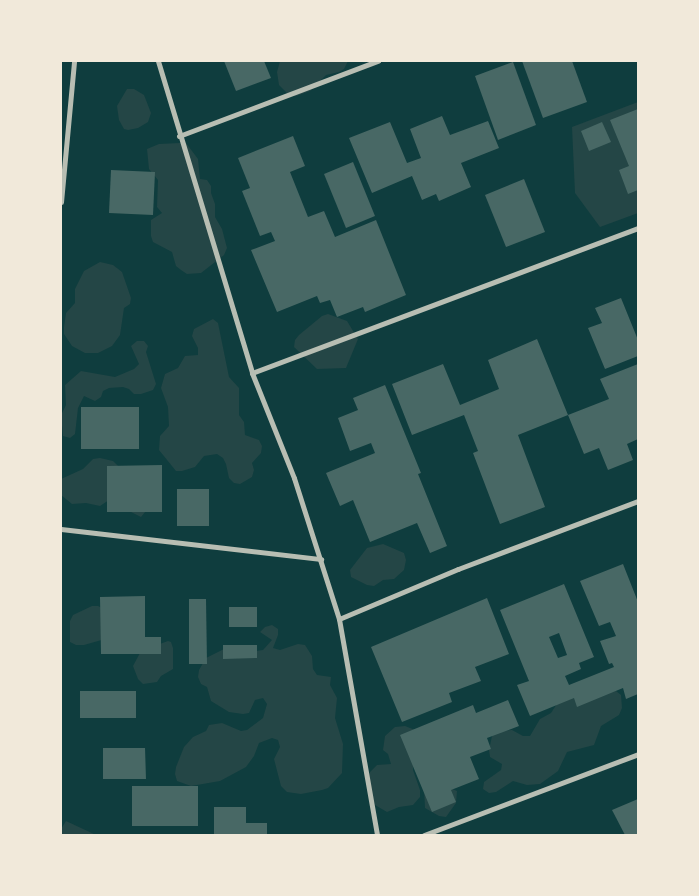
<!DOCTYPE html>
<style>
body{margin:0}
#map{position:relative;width:699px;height:896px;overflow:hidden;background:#0f3d3e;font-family:Manrope,sans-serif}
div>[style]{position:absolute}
.green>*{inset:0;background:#244646}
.building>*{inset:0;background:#486865}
.minor>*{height:5px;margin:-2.5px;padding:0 2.5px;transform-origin:2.5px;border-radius:2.5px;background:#b8beb3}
span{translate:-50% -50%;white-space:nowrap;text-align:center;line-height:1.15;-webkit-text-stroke:4.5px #f1e9da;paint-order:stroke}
.frame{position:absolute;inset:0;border:62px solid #f1e9da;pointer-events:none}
</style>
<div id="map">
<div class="green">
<i style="clip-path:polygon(280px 61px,348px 61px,344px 69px,339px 72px,326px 75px,310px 91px,296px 96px,289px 95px,279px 85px,277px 72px)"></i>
<i style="clip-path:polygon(127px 89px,134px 89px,144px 95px,151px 113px,148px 122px,138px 128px,128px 130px,124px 129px,119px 120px,117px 106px)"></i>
<i style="clip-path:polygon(638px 102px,638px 213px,600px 227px,575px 193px,572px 127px)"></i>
<i style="clip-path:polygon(180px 143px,186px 143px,198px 159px,200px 179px,207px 180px,211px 186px,211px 193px,215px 204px,215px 217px,222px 229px,227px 248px,224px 255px,201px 273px,187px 274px,181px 270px,176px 266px,172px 252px,153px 242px,151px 236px,151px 220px,162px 213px,157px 207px,158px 180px,149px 169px,147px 149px,159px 144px)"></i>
<i style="clip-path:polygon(100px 262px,113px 265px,122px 272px,131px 298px,130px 304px,124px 308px,120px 335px,112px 346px,98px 353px,85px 353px,72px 346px,64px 334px,64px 327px,66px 313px,75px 303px,75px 289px,84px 271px)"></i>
<i style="clip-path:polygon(328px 314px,347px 321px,358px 339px,346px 368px,317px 369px,294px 347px,295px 340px,299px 335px,322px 316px)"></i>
<i style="clip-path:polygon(213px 319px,218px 323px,229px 377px,239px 388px,239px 415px,244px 422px,245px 435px,259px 440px,262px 446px,261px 453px,252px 463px,254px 470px,252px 477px,240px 484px,234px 483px,229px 478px,226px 464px,223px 458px,217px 454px,204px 456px,195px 467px,182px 471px,176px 471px,159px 450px,160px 436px,169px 426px,168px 407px,161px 388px,165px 374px,178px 368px,185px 356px,198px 355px,198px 348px,192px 336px,194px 329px)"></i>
<i style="clip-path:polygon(137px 341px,144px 341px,148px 346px,146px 352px,156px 384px,153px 390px,141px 394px,134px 394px,129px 389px,123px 387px,109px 388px,103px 391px,101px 397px,95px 401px,84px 396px,78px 408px,75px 434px,70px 438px,63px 436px,61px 415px,66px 405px,65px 385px,81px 371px,115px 377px,134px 369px,139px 364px,131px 346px)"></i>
<i style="clip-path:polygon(100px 458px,113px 461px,154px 501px,141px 517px,121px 507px,112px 498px,100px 506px,86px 503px,72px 504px,61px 495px,61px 479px,83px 469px,93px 459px)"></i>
<i style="clip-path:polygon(383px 544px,404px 553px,406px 560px,404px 570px,394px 579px,383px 580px,374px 586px,367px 585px,351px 577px,350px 570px,367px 548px)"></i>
<i style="clip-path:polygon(92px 606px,98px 606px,110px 612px,105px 639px,84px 645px,76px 645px,70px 642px,70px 621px,73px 615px)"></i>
<i style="clip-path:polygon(272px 625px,278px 629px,278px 635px,273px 648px,280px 650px,298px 644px,305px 645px,312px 656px,313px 669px,317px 675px,331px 677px,330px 685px,337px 698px,335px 718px,343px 744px,342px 773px,328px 788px,322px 790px,301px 794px,287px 792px,281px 786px,274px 759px,280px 747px,278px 740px,272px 738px,259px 743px,254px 756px,246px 767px,220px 781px,191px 786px,177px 781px,175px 774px,176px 767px,184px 747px,193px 737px,206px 731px,209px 725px,222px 723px,241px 731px,247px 730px,263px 718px,267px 704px,263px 698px,255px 700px,249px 713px,243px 714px,229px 712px,211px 701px,207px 687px,201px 684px,198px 677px,199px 670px,206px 658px,230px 646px,236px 645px,256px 651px,263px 650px,272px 640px,260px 632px,265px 627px)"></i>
<i style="clip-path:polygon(168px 641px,171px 642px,173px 648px,173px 669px,161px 676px,157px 682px,143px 684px,138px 679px,133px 666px,141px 651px)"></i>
<i style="clip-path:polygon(616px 691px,621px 695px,622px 708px,619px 715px,601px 726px,594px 745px,567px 752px,558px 771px,540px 784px,527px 785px,513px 781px,496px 792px,489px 793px,483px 789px,484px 782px,501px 770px,502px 764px,490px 757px,489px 750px,492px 736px,497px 731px,512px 730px,523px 736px,530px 736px,540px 719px,551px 713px,562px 696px)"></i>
<i style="clip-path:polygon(405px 726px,415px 730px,413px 770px,420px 790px,420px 797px,413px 805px,399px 807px,387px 812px,375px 805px,367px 779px,370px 772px,377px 765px,391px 764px,388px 754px,383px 750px,385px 736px,395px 727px)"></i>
<i style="clip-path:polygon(436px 782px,457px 791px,456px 803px,446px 817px,439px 816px,425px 808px,424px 787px)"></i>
<i style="clip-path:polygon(66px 821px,96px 835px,61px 835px,61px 829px)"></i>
</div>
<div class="building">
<i style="clip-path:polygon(224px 61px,264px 61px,271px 78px,236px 91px)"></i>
<i style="clip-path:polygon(522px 61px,572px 61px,587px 102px,543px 118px)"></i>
<i style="clip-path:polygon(513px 62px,536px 125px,498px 140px,475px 76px)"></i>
<i style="clip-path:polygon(638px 109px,638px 190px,628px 194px,619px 170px,629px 166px,610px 120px)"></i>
<i style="clip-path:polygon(442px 116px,450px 135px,488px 121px,499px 148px,461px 163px,471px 187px,439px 201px,436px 194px,422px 200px,412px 176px,372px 193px,349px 138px,390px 122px,407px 163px,421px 158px,410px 129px)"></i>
<i style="clip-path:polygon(602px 122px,611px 142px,589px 151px,581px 131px)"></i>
<i style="clip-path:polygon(293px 136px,305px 166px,290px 172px,308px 217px,324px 211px,335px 237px,376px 220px,406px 295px,365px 312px,363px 307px,337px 317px,330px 300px,320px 303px,317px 296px,277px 312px,251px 250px,275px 241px,271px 232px,260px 236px,242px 191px,250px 188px,238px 158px)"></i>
<i style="clip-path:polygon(353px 162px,375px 216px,346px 228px,324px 174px)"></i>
<i style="clip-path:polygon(111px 170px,155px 172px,153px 215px,109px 213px)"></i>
<i style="clip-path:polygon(524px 179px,545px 232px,506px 247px,485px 195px)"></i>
<i style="clip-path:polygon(621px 298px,638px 340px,638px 356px,605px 369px,588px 328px,602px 323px,595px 308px)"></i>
<i style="clip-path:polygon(537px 339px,568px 415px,609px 399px,600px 379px,638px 364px,638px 439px,627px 444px,633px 460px,608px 470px,599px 448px,584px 454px,568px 415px,518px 435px,545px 507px,500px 524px,473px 453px,478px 451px,464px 415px,412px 435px,392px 384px,443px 364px,460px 405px,499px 389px,488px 360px)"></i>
<i style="clip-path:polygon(385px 385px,421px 473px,418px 474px,447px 546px,430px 553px,417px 523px,370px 542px,353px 500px,340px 506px,326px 473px,375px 453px,371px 443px,350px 451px,338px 418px,358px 410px,353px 398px)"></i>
<i style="clip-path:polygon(81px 407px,139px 407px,139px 449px,81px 449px)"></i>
<i style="clip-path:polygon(162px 465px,162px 512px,107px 512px,107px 466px)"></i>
<i style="clip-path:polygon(177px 489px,209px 489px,209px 526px,177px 526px)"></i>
<i style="clip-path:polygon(evenodd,623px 564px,638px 602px,638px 694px,626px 699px,623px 688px,577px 707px,574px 698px,530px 716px,517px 685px,529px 681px,500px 610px,564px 584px,594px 657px,579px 663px,581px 669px,565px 676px,569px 685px,614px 667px,612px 663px,609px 664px,600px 641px,616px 636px,610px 622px,599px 626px,580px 581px,623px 564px,559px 633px,567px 655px,558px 658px,549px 637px,559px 633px)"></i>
<i style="clip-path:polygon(145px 596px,145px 637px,161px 637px,161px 654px,101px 654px,100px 597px)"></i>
<i style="clip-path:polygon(487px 598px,509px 654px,475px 667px,481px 681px,449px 693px,452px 702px,402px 722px,371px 647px)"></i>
<i style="clip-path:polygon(189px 599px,206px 599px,207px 664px,189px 664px)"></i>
<i style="clip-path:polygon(229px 607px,257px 607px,257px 627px,229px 627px)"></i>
<i style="clip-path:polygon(223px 645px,257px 645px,257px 658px,223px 659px)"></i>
<i style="clip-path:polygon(80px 691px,136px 691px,136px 718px,80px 718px)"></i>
<i style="clip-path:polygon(508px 700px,519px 726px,487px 738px,491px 749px,470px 757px,479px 779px,451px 790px,456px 802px,432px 812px,400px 735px,473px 705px,476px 713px)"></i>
<i style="clip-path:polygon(103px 748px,145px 748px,146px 779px,103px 779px)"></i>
<i style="clip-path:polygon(132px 786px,198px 786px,198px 826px,132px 826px)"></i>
<i style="clip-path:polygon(638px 799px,638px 835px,625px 835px,612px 810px)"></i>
<i style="clip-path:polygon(214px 807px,246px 807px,246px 823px,267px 823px,267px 835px,214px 835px)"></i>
</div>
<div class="minor">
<i style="left:158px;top:61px;width:326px;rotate:73.2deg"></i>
<i style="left:252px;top:373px;width:113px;rotate:68.2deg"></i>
<i style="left:294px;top:478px;width:148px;rotate:72.3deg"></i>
<i style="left:339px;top:619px;width:219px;rotate:80deg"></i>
<i style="left:179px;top:136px;width:213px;rotate:-20.7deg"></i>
<i style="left:61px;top:202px;width:142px;rotate:-84.7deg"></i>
<i style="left:252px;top:373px;width:412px;rotate:-20.6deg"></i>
<i style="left:61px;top:529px;width:262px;rotate:6.6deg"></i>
<i style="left:339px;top:619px;width:129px;rotate:-22.8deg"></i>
<i style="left:458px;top:569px;width:192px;rotate:-20.7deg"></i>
<i style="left:424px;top:835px;width:229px;rotate:-20.7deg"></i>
</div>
<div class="frame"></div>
</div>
